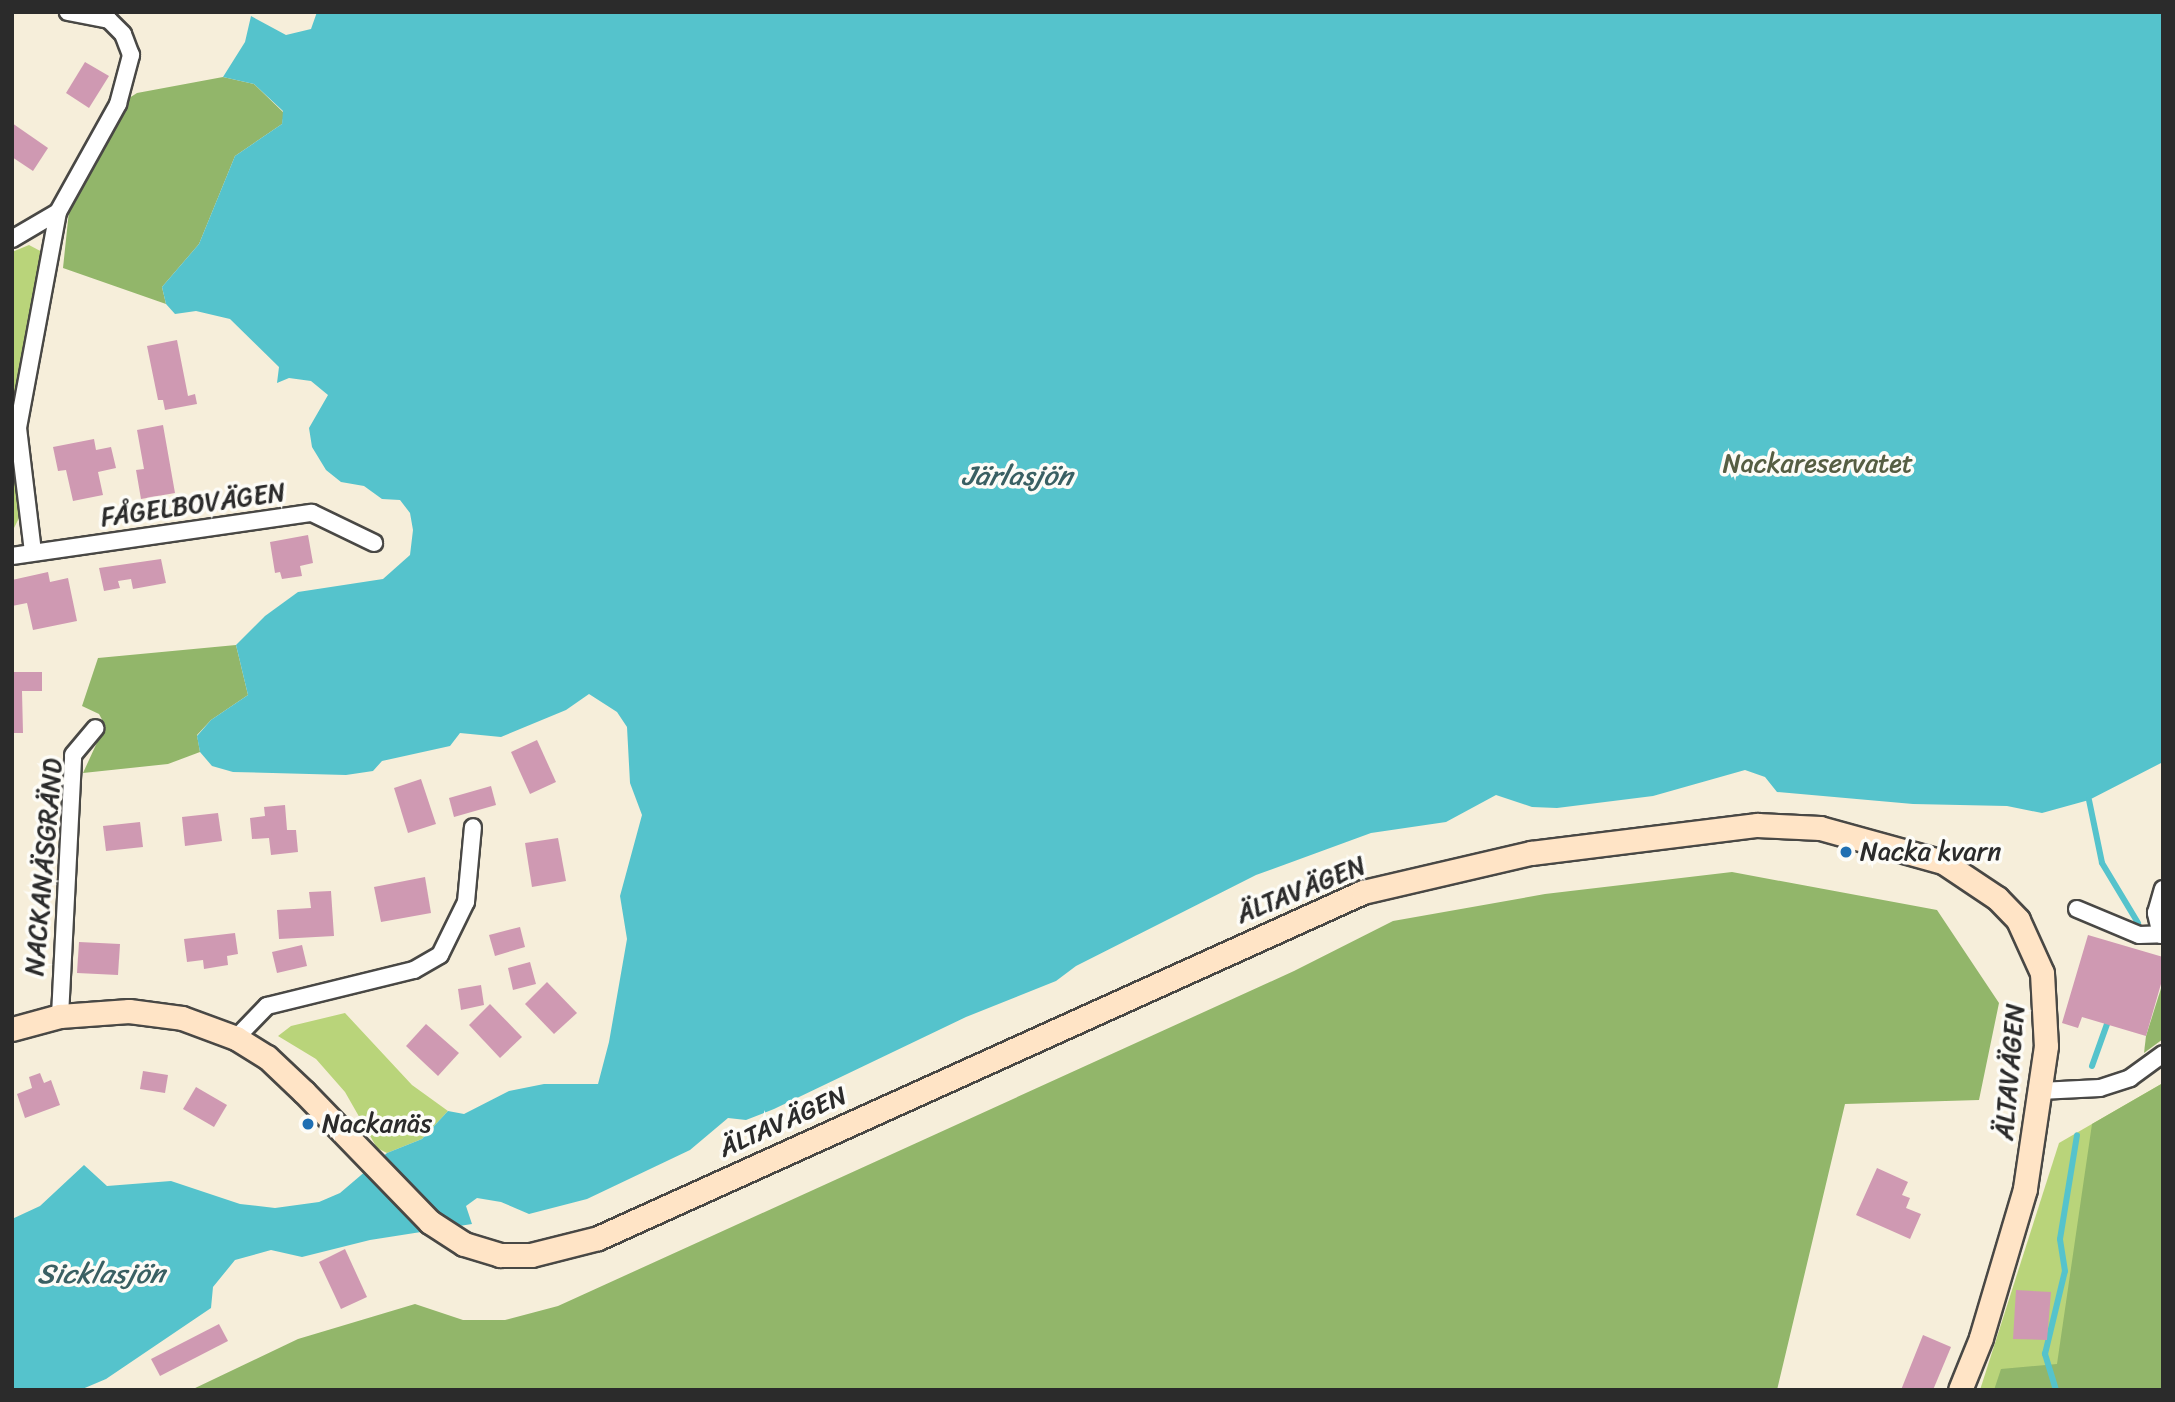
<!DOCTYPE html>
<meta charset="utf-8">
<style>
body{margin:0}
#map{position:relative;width:2175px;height:1402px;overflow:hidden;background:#f6eeda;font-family:Sriracha,sans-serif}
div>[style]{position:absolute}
.green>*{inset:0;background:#b9d47a}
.forest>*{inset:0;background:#92b66a}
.water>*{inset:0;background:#55c3cc}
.stream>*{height:6px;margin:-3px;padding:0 3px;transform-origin:3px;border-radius:3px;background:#55c3cc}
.building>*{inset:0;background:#cf99b2}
.roads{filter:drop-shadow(2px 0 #494845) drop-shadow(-2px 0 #494845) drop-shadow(0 2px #494845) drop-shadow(0 -2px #494845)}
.street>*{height:16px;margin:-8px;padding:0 8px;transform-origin:8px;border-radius:8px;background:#fff}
.secondary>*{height:23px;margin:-11.5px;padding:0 11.5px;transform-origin:11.5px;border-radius:11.5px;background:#ffe4c6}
.dots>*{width:19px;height:19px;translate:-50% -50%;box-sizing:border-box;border:4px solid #fdfcf7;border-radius:50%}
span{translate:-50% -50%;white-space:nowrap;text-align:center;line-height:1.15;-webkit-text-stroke:7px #fdfcf7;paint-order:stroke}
.park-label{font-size:26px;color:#565e43}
.street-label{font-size:26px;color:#2b2b2b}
.poi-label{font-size:26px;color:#2b2b2b}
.left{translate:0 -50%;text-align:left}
.water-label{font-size:28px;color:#3a6063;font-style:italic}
.frame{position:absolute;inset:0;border:14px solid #2b2b2b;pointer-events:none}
</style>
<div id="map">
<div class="green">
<i style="clip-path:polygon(29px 245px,46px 254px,12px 423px,12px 252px)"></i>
<i style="clip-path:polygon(12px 436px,20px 490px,20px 516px,12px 532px)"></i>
<i style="clip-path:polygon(345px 1013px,412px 1085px,448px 1111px,422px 1139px,387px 1153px,377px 1148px,345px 1092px,316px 1059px,278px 1036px,291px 1026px)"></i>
<i style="clip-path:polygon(2163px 1083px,2163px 1390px,1980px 1390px,2059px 1143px)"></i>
</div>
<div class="forest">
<i style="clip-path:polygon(223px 77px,254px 84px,284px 113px,282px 124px,235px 156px,199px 244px,162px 287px,166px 304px,63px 268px,69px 211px,126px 100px,137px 93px)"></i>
<i style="clip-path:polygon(236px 645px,248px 695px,211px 720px,197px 735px,200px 752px,168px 764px,83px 773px,105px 725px,99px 714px,82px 706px,98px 658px)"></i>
<i style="clip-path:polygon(1732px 872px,1937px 910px,1999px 1003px,1979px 1100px,1845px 1104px,1777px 1390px,191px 1390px,298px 1339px,415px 1304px,463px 1320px,505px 1320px,558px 1306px,1294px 971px,1393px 921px,1545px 894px)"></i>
<i style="clip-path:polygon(2163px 982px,2163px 1039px,2144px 1053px,2146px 1036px)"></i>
<i style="clip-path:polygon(2163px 1083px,2163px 1390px,1994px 1390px,2001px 1369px,2057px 1364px,2092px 1124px)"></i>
</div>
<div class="water">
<i style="clip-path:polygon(317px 12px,2163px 12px,2163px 762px,2089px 800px,2042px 813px,2007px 806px,1913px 804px,1777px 792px,1765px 777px,1745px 770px,1653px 796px,1557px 808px,1532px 807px,1496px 795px,1446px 822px,1371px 833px,1256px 875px,1076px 966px,1056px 981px,966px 1017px,774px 1109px,746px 1120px,728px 1118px,690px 1150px,587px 1199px,529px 1214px,501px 1202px,477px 1198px,466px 1206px,472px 1224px,370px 1240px,302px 1257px,271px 1250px,235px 1260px,213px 1287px,211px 1308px,106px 1379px,80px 1390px,12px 1390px,12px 1219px,40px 1206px,84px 1165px,107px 1186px,171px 1181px,240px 1204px,275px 1208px,319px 1202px,340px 1193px,387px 1153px,422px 1139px,448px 1111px,464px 1114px,509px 1091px,544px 1084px,598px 1084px,609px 1042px,627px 939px,620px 896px,642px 815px,630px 783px,627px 727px,617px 712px,589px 694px,566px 710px,501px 737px,460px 733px,450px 746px,382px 761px,373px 771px,346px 775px,233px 772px,212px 766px,200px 752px,197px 736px,211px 720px,248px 695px,236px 645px,265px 616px,298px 592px,383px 579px,410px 555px,413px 530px,410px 513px,400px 500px,382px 499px,364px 486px,341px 482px,326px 470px,312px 447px,309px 428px,328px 395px,311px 381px,289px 378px,277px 383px,279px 367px,230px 319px,196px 311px,175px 314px,166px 304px,162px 287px,199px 244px,235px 156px,282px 124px,283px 111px,254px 84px,223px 77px,245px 42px,251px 16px,286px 35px,311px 29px)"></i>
</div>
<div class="stream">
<i style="left:2089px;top:800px;width:64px;rotate:78.3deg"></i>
<i style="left:2102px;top:863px;width:70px;rotate:59deg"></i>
<i style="left:2092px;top:1066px;width:45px;rotate:-70.3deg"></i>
<i style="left:2056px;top:1390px;width:38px;rotate:-107deg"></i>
<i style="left:2045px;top:1354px;width:85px;rotate:-76.5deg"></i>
<i style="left:2065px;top:1271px;width:32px;rotate:-99deg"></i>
<i style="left:2060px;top:1239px;width:105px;rotate:-80.7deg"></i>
</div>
<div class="building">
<i style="clip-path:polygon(85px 62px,109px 76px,89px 108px,66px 93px)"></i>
<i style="clip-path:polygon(12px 123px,48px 148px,33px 171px,12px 157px)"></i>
<i style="clip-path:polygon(177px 340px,188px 396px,195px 394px,197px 404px,165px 410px,163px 400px,158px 400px,147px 346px)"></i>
<i style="clip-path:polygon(163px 425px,175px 493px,141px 499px,136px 470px,144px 469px,137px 430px)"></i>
<i style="clip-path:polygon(94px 439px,96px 450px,111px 447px,116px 468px,98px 472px,103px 495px,73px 501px,66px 470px,58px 471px,53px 447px)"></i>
<i style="clip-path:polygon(308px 535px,313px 563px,300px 566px,302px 576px,282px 579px,280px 572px,275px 573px,270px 542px)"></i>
<i style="clip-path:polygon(161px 559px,166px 583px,133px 589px,131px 579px,118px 581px,120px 588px,104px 591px,99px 568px)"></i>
<i style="clip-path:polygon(48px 572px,50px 582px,68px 578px,77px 621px,33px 630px,27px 603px,12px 606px,12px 580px)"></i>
<i style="clip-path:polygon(12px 672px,42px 672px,42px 691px,22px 691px,23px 733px,12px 733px)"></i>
<i style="clip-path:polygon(537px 740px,556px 782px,530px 794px,511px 752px)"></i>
<i style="clip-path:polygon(421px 779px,436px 824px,408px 833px,394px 788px)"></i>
<i style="clip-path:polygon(491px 786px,496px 805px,454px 817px,449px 798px)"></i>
<i style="clip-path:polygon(285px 805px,287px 830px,296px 830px,298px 852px,271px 855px,269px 838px,252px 839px,250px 818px,265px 816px,264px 807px)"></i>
<i style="clip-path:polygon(218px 813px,222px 841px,185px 846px,182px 817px)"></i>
<i style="clip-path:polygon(140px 822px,143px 847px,106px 851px,103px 826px)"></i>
<i style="clip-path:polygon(558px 838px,566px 881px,532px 887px,525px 843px)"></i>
<i style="clip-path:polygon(425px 877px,431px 913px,381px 922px,374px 887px)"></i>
<i style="clip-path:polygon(331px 891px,334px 936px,279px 939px,277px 910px,311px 908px,309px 892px)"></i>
<i style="clip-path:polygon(520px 927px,525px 947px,495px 956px,489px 935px)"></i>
<i style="clip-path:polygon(235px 933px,238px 954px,227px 956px,228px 965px,204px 969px,203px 960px,187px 962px,184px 939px)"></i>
<i style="clip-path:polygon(2088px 935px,2163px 957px,2163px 977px,2146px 1036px,2082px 1017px,2078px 1028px,2062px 1023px)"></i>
<i style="clip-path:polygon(79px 942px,120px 944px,118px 975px,77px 973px)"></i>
<i style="clip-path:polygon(302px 945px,307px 966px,277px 973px,272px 952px)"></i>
<i style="clip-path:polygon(530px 962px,536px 984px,513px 990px,508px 968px)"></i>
<i style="clip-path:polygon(547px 982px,577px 1013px,554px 1034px,525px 1004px)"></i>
<i style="clip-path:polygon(481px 985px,484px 1005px,461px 1010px,458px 989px)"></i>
<i style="clip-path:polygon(490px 1004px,522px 1037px,500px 1058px,469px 1025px)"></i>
<i style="clip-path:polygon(426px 1024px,459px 1053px,438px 1076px,406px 1046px)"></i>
<i style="clip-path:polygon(143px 1071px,168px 1075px,165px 1093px,140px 1089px)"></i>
<i style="clip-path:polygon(40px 1073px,44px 1083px,51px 1080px,60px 1105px,25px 1118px,17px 1094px,32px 1088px,29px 1077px)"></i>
<i style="clip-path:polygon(196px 1087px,227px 1105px,214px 1127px,183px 1109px)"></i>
<i style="clip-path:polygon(1877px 1168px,1908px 1182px,1902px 1195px,1910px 1198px,1906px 1208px,1921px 1214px,1910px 1239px,1856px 1215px)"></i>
<i style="clip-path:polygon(345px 1249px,367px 1297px,341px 1309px,319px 1262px)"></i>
<i style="clip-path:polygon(2016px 1290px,2051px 1292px,2047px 1340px,2013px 1339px)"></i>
<i style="clip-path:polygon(219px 1324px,228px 1341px,160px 1376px,151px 1359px)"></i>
<i style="clip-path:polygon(1923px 1335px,1951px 1347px,1933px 1390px,1901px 1390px)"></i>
</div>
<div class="roads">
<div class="street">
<i style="left:58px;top:212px;width:124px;rotate:-60.9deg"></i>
<i style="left:118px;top:104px;width:51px;rotate:-75.1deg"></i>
<i style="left:131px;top:55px;width:22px;rotate:-111deg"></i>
<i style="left:123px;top:34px;width:20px;rotate:-135deg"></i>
<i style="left:109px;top:20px;width:42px;rotate:-169deg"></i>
<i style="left:12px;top:239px;width:53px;rotate:-30.4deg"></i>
<i style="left:58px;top:212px;width:220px;rotate:100.5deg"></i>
<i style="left:18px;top:428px;width:125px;rotate:83.1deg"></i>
<i style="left:12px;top:556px;width:303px;rotate:-8.2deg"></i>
<i style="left:312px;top:513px;width:69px;rotate:25.8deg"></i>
<i style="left:2077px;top:909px;width:67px;rotate:22.8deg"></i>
<i style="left:2139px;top:935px;width:24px;rotate:-2deg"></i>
<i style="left:2161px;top:935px;width:23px;rotate:-103deg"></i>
<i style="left:2156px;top:913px;width:25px;rotate:-74deg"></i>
<i style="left:60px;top:1016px;width:261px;rotate:-87.1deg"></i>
<i style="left:73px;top:755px;width:35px;rotate:-50deg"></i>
<i style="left:236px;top:1038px;width:45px;rotate:-45.9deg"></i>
<i style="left:267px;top:1006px;width:151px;rotate:-13.8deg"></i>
<i style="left:414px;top:970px;width:30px;rotate:-30deg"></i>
<i style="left:440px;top:955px;width:59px;rotate:-63.9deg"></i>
<i style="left:466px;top:902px;width:75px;rotate:-84.7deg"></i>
<i style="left:2040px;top:1091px;width:60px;rotate:-2.9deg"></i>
<i style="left:2100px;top:1088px;width:32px;rotate:-18deg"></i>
<i style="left:2130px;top:1078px;width:41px;rotate:-36deg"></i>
</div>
<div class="secondary">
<i style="left:12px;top:1029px;width:50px;rotate:-15.2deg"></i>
<i style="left:60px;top:1016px;width:69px;rotate:-4.1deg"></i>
<i style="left:129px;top:1011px;width:53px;rotate:7.5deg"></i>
<i style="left:182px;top:1018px;width:58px;rotate:20.3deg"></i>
<i style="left:236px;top:1038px;width:36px;rotate:32deg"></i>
<i style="left:267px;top:1057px;width:51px;rotate:43.4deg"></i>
<i style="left:304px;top:1092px;width:181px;rotate:45.9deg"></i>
<i style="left:430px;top:1222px;width:40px;rotate:32.9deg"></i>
<i style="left:464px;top:1244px;width:38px;rotate:17deg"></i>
<i style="left:500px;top:1255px;width:31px"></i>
<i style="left:531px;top:1255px;width:69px;rotate:-14.2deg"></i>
<i style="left:598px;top:1238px;width:840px;rotate:-24.34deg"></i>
<i style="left:1363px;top:892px;width:172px;rotate:-13.1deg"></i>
<i style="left:1531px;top:853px;width:228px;rotate:-7.1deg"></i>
<i style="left:1757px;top:825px;width:63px;rotate:2.7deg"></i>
<i style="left:1820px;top:828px;width:128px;rotate:15.5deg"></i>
<i style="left:1943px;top:862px;width:65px;rotate:33.7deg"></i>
<i style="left:1997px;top:898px;width:30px;rotate:46deg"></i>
<i style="left:2018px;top:920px;width:58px;rotate:65.6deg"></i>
<i style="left:2042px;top:973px;width:73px;rotate:86.9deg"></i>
<i style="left:2046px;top:1046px;width:145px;rotate:98.4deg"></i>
<i style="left:2025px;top:1189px;width:155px;rotate:106.5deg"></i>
<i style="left:1981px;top:1338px;width:56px;rotate:112deg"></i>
</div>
</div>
<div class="dots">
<i style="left:1846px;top:852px;background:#1f6fb2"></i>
<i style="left:308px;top:1124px;background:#1f6fb2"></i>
</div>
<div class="park-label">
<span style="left:1818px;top:464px">Nackareservatet</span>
</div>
<div class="street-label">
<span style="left:193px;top:505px;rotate:-8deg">FÅGELBOVÄGEN</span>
<span style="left:44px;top:867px;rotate:-85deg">NACKANÄSGRÄND</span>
<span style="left:1301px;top:890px;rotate:-22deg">ÄLTAVÄGEN</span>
<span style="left:2010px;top:1072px;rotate:-85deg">ÄLTAVÄGEN</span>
<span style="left:783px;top:1122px;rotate:-24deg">ÄLTAVÄGEN</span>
</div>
<div class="poi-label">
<span class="left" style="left:1860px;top:852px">Nacka kvarn</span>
<span class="left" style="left:322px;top:1124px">Nackanäs</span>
</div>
<div class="water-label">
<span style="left:1017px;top:476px">Järlasjön</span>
<span style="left:101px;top:1274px">Sicklasjön</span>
</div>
<div class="frame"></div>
</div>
